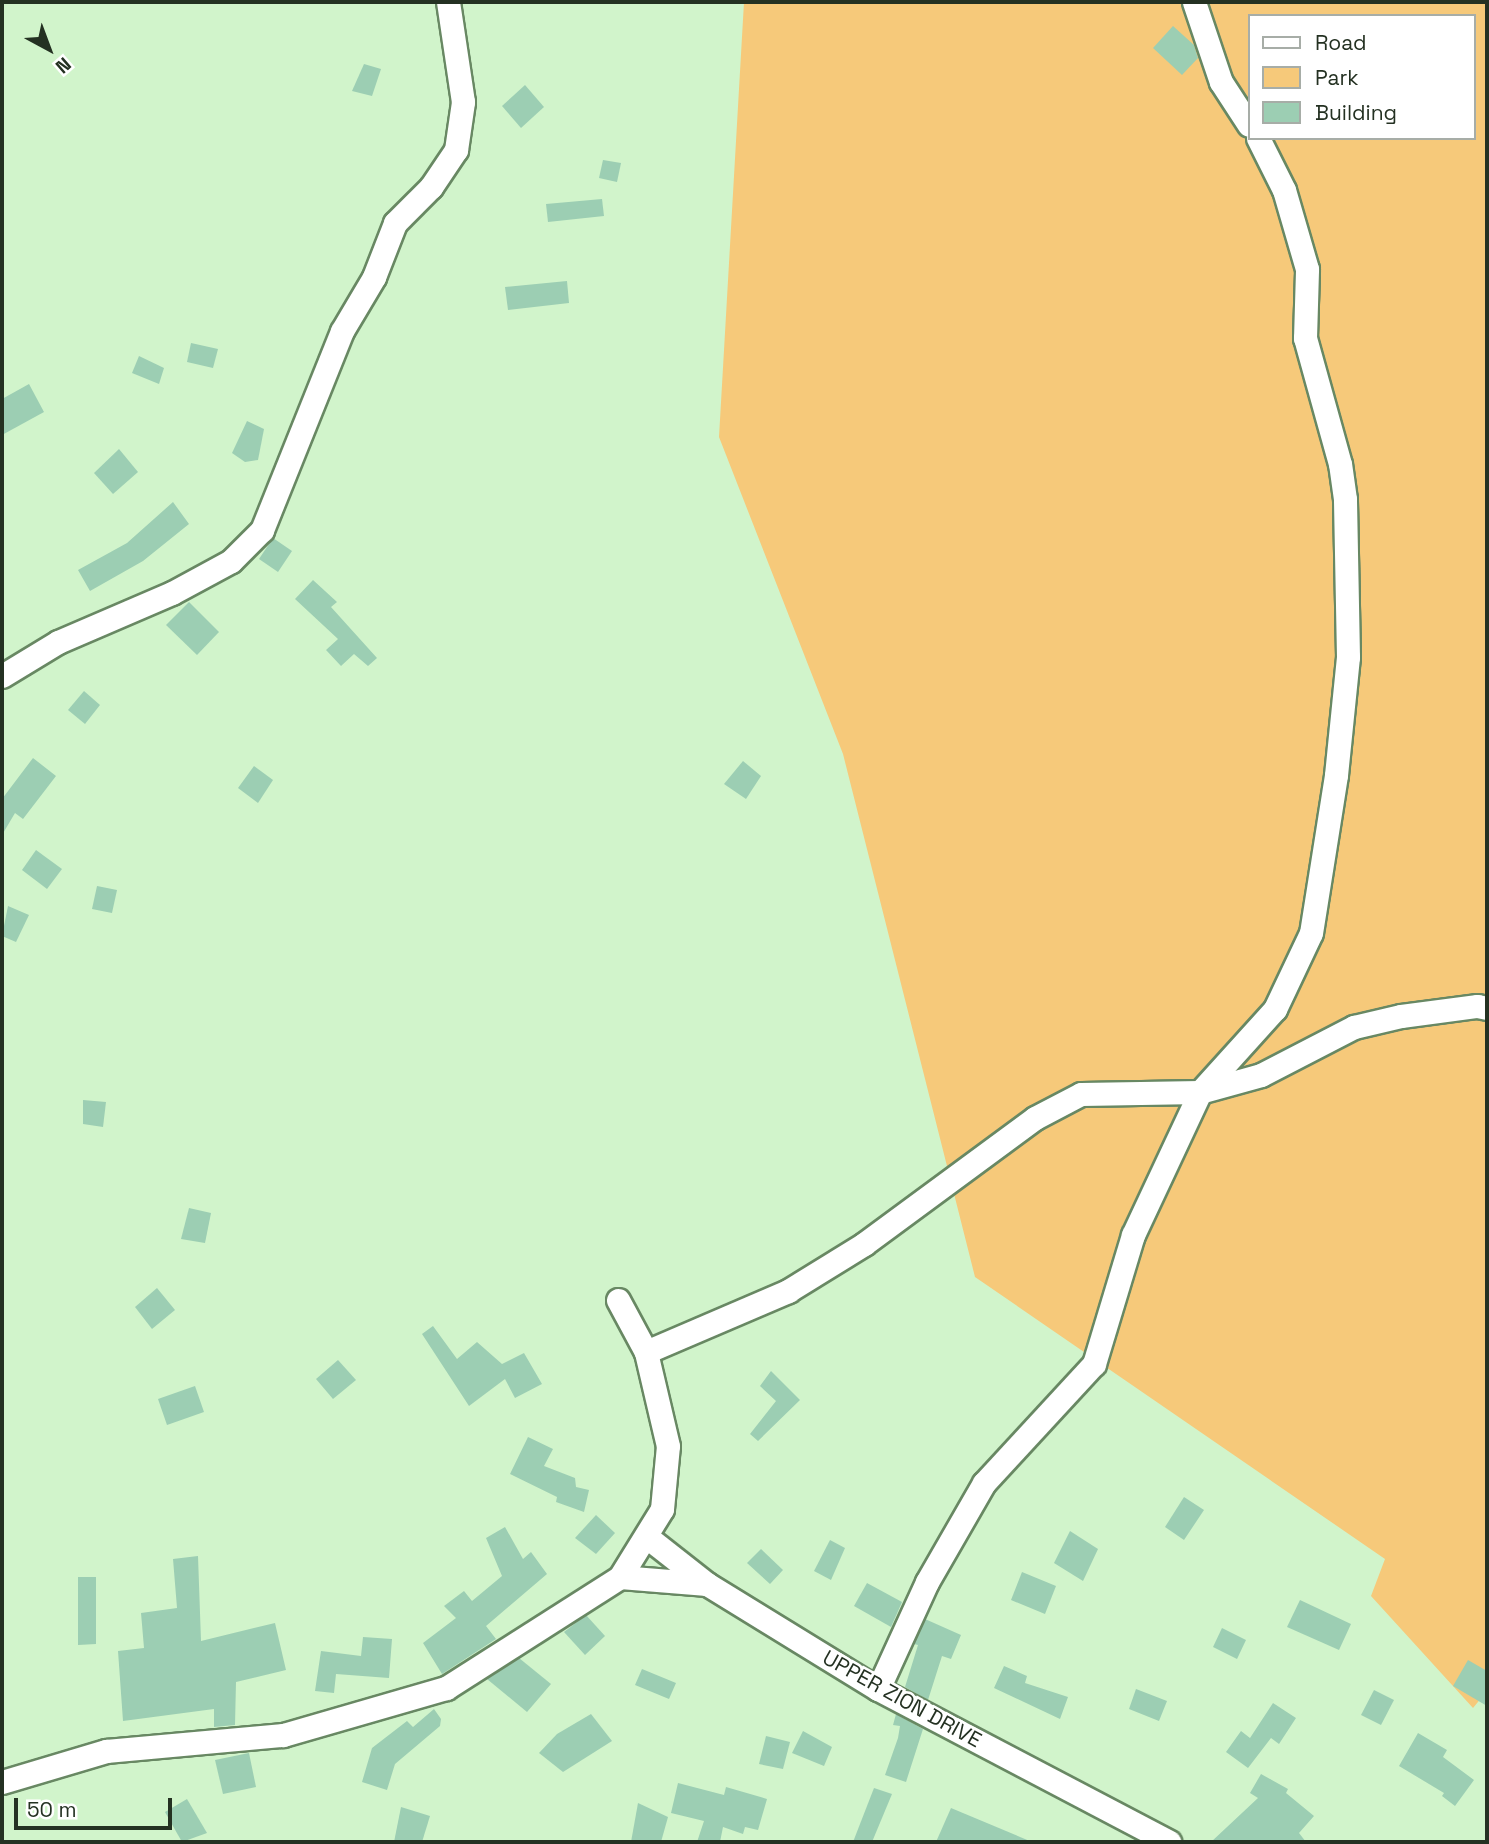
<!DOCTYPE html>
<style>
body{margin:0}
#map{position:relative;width:1489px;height:1844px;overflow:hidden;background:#d1f4cb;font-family:"Space Grotesk",sans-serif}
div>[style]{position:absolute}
.green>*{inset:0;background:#f6c97a}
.building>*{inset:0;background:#9cceb3}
.roads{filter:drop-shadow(2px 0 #688863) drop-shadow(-2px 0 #688863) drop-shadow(0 2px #688863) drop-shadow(0 -2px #688863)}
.minor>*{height:23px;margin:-11.5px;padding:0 11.5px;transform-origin:11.5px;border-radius:11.5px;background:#fff}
span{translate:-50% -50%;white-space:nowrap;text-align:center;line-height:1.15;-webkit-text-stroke:5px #fff;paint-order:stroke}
.street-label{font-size:21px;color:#243122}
.frame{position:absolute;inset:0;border:4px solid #243122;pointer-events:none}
.legend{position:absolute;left:1248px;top:14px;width:228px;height:126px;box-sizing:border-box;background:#fff;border:2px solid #a7ada7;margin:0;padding:9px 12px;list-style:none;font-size:21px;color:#243122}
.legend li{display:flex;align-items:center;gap:14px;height:35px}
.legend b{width:35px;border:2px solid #a7ada7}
.north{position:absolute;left:14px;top:14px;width:70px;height:70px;-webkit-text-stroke:5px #fff;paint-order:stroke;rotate:139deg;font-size:19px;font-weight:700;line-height:28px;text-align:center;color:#243122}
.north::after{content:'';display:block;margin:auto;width:24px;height:32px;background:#243122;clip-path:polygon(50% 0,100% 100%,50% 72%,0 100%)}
.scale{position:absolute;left:14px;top:1798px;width:158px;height:32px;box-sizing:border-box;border:4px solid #243122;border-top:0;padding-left:9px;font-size:21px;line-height:24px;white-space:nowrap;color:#243122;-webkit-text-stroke:5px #fff;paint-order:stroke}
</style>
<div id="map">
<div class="green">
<i style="clip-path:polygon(evenodd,744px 2px,1487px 2px,1487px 1691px,1473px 1708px,1371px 1596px,1385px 1559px,975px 1277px,843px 754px,719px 437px,744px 2px,1249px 16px,1473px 16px,1473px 138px,1249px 138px,1249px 16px)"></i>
</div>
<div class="building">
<i style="clip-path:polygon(1173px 26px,1194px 45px,1198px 58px,1182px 75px,1153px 48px)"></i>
<i style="clip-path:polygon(364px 64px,381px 69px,372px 96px,352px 91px)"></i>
<i style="clip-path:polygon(525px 85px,544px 107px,521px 128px,502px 106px)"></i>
<i style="clip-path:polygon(603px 160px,621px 163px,617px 182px,599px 178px)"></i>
<i style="clip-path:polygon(602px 199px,604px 216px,548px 222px,546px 204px)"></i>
<i style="clip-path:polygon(567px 281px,569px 303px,508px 310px,505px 287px)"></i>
<i style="clip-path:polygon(191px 343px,218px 349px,213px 368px,187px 362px)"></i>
<i style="clip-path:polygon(139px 356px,164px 368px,159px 384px,132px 373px)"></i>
<i style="clip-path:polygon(29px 384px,44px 412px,2px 435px,2px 399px)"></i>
<i style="clip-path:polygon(247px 421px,264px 429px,258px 460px,245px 462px,232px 453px)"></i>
<i style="clip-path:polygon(119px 449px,138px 472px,113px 494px,94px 473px)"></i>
<i style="clip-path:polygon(173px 502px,189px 524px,143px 561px,90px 591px,78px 570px,127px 543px)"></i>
<i style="clip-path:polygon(273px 538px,292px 551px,278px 572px,259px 559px)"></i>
<i style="clip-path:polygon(313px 580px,337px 602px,331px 607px,377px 658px,368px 666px,354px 654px,341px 666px,326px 650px,338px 639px,295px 599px)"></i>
<i style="clip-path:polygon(189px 602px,219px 632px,197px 655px,166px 625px)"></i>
<i style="clip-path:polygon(84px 691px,100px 705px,85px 724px,68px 710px)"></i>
<i style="clip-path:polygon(33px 758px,56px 776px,23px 819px,15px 813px,2px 835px,2px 799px)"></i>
<i style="clip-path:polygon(743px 761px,761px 776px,746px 799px,724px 784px)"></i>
<i style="clip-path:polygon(254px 766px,273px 780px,258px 803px,238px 788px)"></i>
<i style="clip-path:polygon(36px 850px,62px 869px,47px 889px,22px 870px)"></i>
<i style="clip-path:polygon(97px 886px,117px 890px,112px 913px,92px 909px)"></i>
<i style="clip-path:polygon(8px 906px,29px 915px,16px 942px,2px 936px)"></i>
<i style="clip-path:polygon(83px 1100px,106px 1102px,103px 1127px,83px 1124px)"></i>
<i style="clip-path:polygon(189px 1208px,211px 1213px,205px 1243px,181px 1239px)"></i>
<i style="clip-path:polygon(157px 1288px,175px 1310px,152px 1329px,135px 1307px)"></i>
<i style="clip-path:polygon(433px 1326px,457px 1359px,477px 1342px,502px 1364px,524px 1353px,542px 1384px,515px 1398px,505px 1379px,469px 1406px,422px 1334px)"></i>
<i style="clip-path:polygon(338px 1360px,356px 1380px,333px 1399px,316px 1379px)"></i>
<i style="clip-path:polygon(771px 1371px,800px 1400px,758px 1441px,750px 1434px,776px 1401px,760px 1386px)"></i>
<i style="clip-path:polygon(195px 1386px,204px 1412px,167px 1425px,158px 1399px)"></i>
<i style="clip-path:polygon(528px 1437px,553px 1449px,544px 1466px,575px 1478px,576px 1487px,589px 1490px,584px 1512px,556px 1502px,557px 1497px,510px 1474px)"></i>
<i style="clip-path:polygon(1184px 1497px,1204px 1510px,1184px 1540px,1165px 1527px)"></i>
<i style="clip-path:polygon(596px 1515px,615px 1533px,596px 1554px,575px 1538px)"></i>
<i style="clip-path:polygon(505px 1527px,523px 1559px,531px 1552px,547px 1574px,486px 1626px,496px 1639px,442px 1674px,423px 1643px,456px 1618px,444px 1606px,464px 1591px,472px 1601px,502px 1576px,486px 1538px)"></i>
<i style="clip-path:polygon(1070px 1531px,1098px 1549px,1083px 1581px,1054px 1563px)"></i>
<i style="clip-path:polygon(830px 1540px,845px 1548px,831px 1580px,814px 1571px)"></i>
<i style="clip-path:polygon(761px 1549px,783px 1570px,770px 1584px,747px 1563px)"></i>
<i style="clip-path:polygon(198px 1556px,201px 1641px,275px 1623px,286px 1670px,236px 1682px,235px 1725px,214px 1727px,214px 1709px,123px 1721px,118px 1651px,144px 1648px,141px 1613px,177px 1608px,173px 1559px)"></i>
<i style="clip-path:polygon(1022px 1572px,1056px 1586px,1045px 1614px,1011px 1600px)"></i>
<i style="clip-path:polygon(78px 1577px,96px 1577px,96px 1644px,78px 1645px)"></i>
<i style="clip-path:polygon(867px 1583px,902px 1602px,891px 1627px,854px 1606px)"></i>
<i style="clip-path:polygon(1300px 1600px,1351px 1624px,1339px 1650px,1287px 1627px)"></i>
<i style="clip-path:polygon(586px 1615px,605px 1636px,585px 1655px,564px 1632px)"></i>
<i style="clip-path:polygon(925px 1619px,961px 1635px,951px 1659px,942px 1656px,928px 1700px,905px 1687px,918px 1645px,914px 1644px)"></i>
<i style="clip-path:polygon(1222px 1628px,1246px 1640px,1237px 1659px,1213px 1647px)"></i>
<i style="clip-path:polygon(363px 1637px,392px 1639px,389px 1678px,336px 1674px,334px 1693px,315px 1691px,321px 1651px,361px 1656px)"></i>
<i style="clip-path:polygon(519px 1658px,551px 1684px,527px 1712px,487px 1679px)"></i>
<i style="clip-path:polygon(1468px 1660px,1487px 1671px,1487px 1706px,1453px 1686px)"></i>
<i style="clip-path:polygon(1004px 1666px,1027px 1676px,1025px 1683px,1068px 1697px,1060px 1719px,994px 1688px)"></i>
<i style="clip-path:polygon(642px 1669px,676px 1683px,669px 1699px,635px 1685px)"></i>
<i style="clip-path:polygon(1136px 1689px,1167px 1701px,1159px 1721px,1129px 1709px)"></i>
<i style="clip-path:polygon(1374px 1690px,1394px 1700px,1381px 1725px,1361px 1715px)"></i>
<i style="clip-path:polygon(1273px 1703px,1296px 1718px,1279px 1744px,1271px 1738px,1248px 1768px,1226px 1752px,1241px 1731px,1250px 1738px)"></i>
<i style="clip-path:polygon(434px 1709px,441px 1719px,440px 1726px,395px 1764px,387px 1790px,362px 1782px,372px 1748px,407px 1721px,413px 1727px)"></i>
<i style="clip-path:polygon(591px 1714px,612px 1741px,563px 1772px,539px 1753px,557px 1734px)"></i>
<i style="clip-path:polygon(896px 1714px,923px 1729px,906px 1782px,885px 1775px,898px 1738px,900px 1726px,893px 1725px)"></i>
<i style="clip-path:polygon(803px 1731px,832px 1747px,824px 1766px,792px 1753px)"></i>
<i style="clip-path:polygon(1418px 1733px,1447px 1750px,1443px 1757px,1474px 1780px,1455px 1806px,1442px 1796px,1444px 1793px,1399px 1766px)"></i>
<i style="clip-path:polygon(766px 1736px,790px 1742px,783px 1769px,759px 1764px)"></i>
<i style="clip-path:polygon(249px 1753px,256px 1787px,223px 1794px,215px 1760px)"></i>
<i style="clip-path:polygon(1261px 1774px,1288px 1789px,1286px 1793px,1314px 1816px,1299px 1833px,1306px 1842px,1211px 1842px,1258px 1798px,1250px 1793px)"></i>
<i style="clip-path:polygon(678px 1783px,724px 1795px,726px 1787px,767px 1799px,758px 1830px,745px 1827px,743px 1834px,723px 1827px,720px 1842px,697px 1842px,704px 1821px,671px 1813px)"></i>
<i style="clip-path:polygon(874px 1788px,892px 1794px,872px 1842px,853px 1842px)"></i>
<i style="clip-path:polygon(187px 1799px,207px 1833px,182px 1842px,165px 1812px)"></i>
<i style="clip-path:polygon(638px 1803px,668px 1817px,661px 1842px,631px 1842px)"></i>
<i style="clip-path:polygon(401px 1807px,430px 1816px,422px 1842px,394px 1842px)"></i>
<i style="clip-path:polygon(951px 1808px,1032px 1842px,936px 1842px)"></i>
</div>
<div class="roads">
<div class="minor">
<i style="left:1194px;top:2px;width:84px;rotate:71.4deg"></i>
<i style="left:1221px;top:82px;width:51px;rotate:56.9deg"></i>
<i style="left:2px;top:676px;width:66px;rotate:-31.3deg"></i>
<i style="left:58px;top:642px;width:124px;rotate:-23.3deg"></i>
<i style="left:172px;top:593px;width:67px;rotate:-28.5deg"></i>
<i style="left:231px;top:561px;width:44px;rotate:-45deg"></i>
<i style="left:262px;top:530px;width:214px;rotate:-68.1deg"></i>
<i style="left:342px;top:331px;width:63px;rotate:-59.3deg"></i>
<i style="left:374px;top:277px;width:58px;rotate:-68.7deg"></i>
<i style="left:395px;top:223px;width:51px;rotate:-45deg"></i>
<i style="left:431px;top:187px;width:45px;rotate:-56deg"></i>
<i style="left:456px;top:150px;width:49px;rotate:-81.7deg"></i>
<i style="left:463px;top:102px;width:101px;rotate:-98.5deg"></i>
<i style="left:646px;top:1352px;width:155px;rotate:-23.2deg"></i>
<i style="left:788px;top:1291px;width:89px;rotate:-31.7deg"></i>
<i style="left:864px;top:1244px;width:212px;rotate:-36.4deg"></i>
<i style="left:1035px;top:1118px;width:52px;rotate:-27.6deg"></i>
<i style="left:1081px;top:1094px;width:119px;rotate:-1deg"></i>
<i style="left:1200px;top:1092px;width:63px;rotate:-15.6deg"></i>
<i style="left:1261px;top:1075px;width:105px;rotate:-27.3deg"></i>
<i style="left:1354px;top:1027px;width:48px;rotate:-13.2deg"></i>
<i style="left:1401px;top:1016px;width:77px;rotate:-7.5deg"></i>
<i style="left:1477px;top:1006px;width:10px;rotate:11deg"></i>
<i style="left:647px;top:1537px;width:76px;rotate:38.1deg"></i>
<i style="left:707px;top:1584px;width:201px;rotate:31.6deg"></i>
<i style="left:878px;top:1689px;width:329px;rotate:27.7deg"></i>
<i style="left:620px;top:1577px;width:87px;rotate:4.6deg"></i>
<i style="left:878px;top:1689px;width:118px;rotate:-65.4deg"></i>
<i style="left:927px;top:1582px;width:114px;rotate:-60.1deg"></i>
<i style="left:984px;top:1483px;width:162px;rotate:-47.3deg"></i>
<i style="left:1094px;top:1364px;width:135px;rotate:-73.2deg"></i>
<i style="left:1133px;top:1235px;width:158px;rotate:-64.9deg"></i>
<i style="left:1200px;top:1092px;width:112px;rotate:-47.9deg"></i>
<i style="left:1275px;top:1009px;width:84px;rotate:-64.7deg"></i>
<i style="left:1311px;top:933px;width:160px;rotate:-81deg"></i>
<i style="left:1336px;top:775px;width:119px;rotate:-84.2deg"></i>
<i style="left:1348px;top:657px;width:158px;rotate:-91.1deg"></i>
<i style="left:1345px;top:499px;width:35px;rotate:-98deg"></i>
<i style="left:1340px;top:464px;width:131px;rotate:-105.5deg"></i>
<i style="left:1305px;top:338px;width:69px;rotate:-88.3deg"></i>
<i style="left:1307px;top:269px;width:82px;rotate:-106.2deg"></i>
<i style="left:1284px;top:190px;width:58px;rotate:-116.6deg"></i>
<i style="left:2px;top:1782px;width:109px;rotate:-16.6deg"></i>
<i style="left:106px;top:1751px;width:178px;rotate:-5.2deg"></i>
<i style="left:283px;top:1735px;width:170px;rotate:-16.1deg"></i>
<i style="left:446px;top:1688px;width:206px;rotate:-32.5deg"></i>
<i style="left:620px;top:1577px;width:80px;rotate:-58.3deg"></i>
<i style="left:662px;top:1509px;width:63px;rotate:-84.6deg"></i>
<i style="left:668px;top:1446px;width:97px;rotate:-103.2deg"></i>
<i style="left:646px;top:1352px;width:59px;rotate:-118.3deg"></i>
</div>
</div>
<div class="street-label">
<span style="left:902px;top:1699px;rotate:29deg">UPPER ZION DRIVE</span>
</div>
<div class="frame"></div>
<ul class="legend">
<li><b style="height:9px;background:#fff"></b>Road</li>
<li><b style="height:19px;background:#f6c97a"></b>Park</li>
<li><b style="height:19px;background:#9cceb3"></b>Building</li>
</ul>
<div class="north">N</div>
<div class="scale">50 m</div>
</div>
